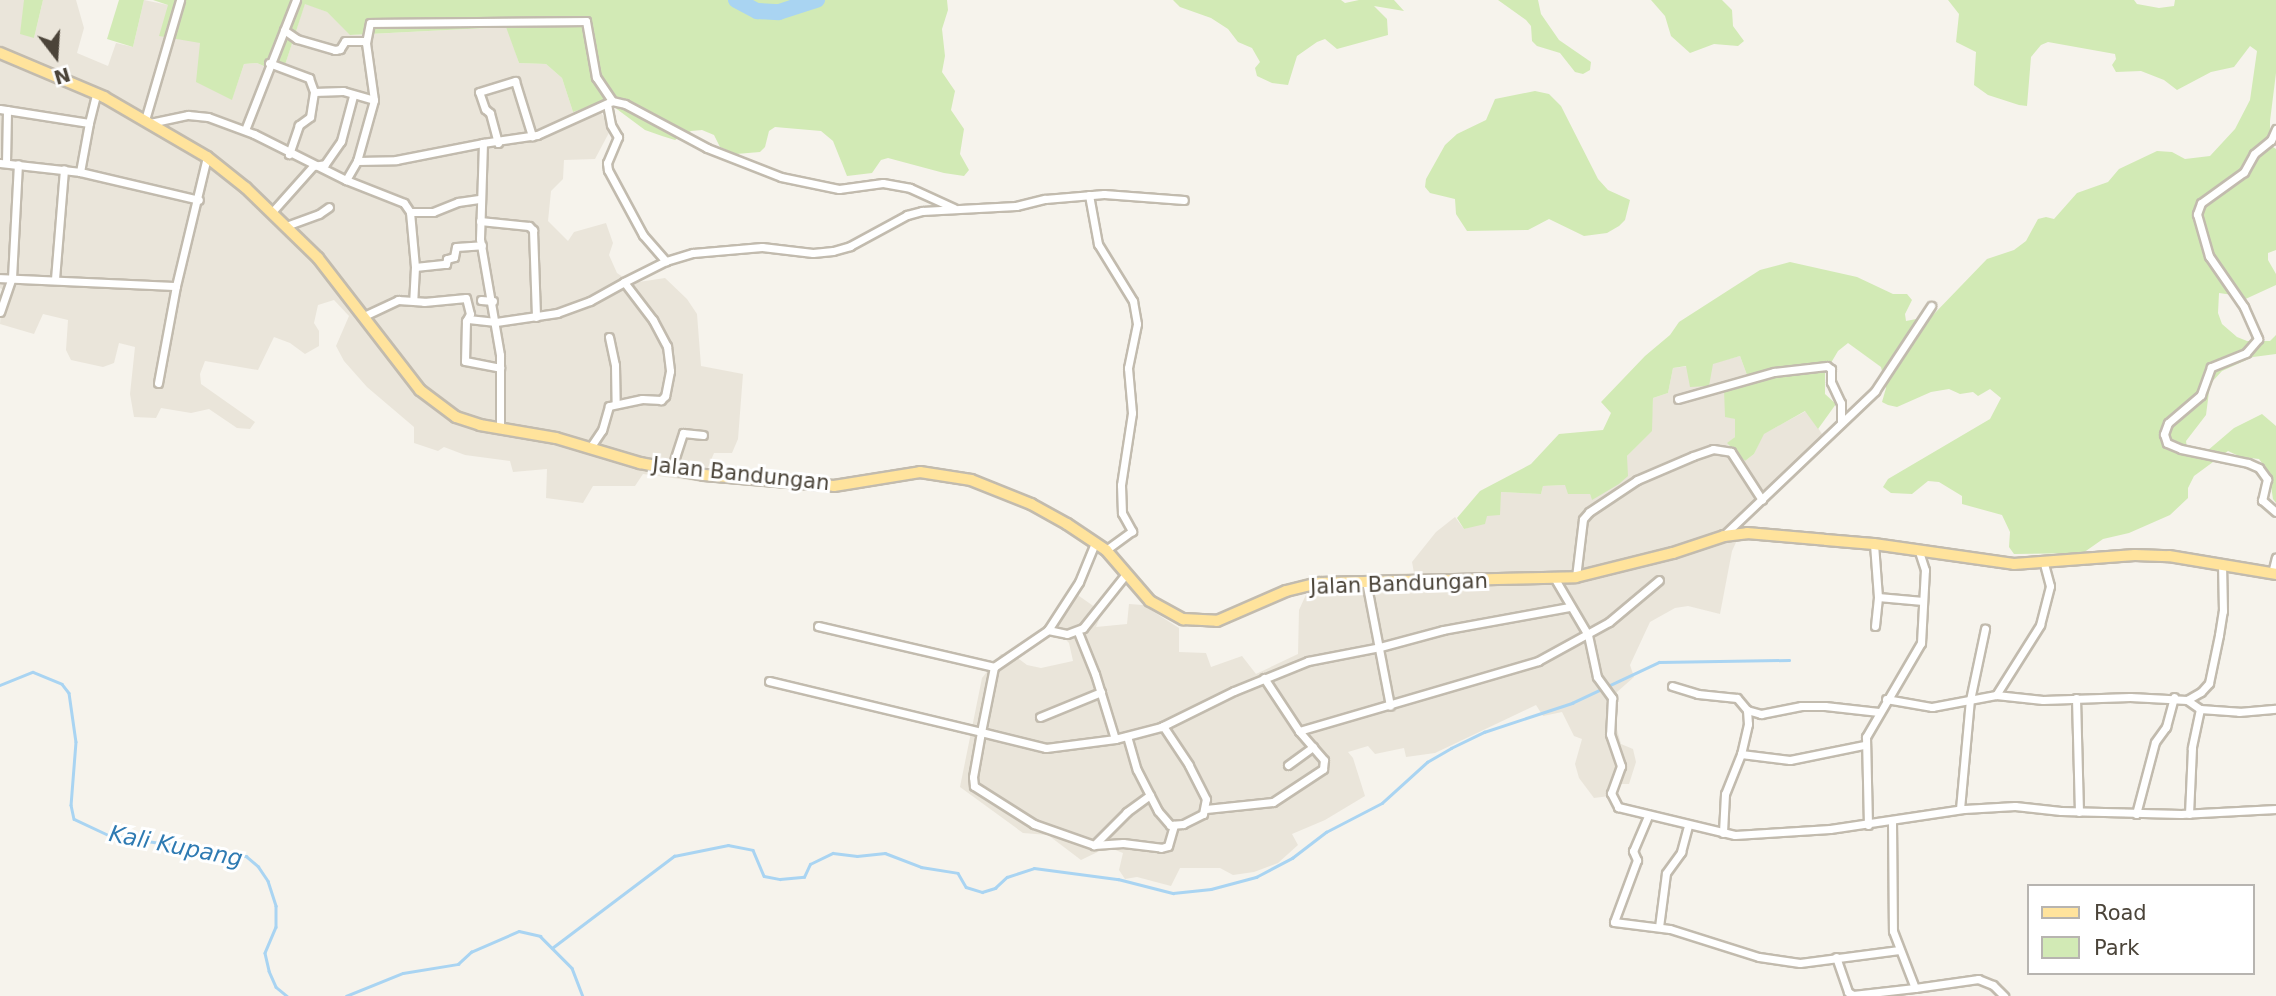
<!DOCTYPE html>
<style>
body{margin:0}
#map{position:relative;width:2276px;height:996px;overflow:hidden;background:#f6f3ec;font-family:"DejaVu Sans",sans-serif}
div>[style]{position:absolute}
.residential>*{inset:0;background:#eae5da}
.green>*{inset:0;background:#d2eab5}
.stream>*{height:2.5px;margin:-1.25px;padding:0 1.25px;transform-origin:1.25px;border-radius:1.25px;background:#a9d4f2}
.river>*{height:16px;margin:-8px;padding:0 8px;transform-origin:8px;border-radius:8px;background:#a9d4f2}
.roads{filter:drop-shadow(2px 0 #c2bbae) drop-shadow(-2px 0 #c2bbae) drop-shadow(0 2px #c2bbae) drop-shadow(0 -2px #c2bbae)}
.minor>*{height:7px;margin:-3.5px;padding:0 3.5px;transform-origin:3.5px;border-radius:3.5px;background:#fff}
.primary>*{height:10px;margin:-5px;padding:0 5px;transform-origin:5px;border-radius:5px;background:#ffe39c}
span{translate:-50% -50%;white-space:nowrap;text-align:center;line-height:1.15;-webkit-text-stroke:6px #fff;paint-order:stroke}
.street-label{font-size:21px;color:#4b4439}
.water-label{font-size:23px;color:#2e7ab2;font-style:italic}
.legend{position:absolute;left:2027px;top:884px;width:228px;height:91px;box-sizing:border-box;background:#fff;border:2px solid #b7b4b0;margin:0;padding:9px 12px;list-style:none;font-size:21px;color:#4b4439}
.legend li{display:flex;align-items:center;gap:14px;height:35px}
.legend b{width:35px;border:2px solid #b7b4b0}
.north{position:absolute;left:21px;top:21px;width:70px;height:70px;-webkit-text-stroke:5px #fff;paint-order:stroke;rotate:163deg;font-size:19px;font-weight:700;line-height:28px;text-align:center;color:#4b4439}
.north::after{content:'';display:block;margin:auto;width:24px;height:32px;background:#4b4439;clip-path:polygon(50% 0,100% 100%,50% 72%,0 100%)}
</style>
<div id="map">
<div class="residential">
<i style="clip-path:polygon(0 0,24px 0,34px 38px,43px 0,76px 0,84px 28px,77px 53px,108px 66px,116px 43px,133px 47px,144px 0,168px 5px,200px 43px,232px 99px,244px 64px,257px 63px,282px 74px,305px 3px,327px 12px,351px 35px,507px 27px,519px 63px,546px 64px,562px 78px,573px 112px,594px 104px,612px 127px,595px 159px,564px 160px,563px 179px,551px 191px,548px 221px,568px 241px,574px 232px,606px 223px,613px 243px,609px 255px,617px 273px,632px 283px,665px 278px,687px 299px,697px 314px,701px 366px,743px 374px,738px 439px,732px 453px,714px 453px,702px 482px,643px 474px,635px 486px,593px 486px,583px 503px,546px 498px,547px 469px,513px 472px,510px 461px,465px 455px,444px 447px,438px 451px,414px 443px,414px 427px,367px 387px,344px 361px,336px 346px,349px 316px,334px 300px,318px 305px,314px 323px,319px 331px,319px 346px,305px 354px,290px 343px,274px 337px,258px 370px,205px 361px,200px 374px,201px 384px,255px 422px,250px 429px,237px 428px,209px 409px,191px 413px,161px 408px,156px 418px,134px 417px,130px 394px,135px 347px,119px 343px,114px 363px,103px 367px,71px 360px,66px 350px,68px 320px,43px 314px,34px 334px,0 324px,3px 290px,0 288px)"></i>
<i style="clip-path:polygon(1740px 356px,1747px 375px,1735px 383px,1725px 416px,1735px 419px,1735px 437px,1728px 443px,1745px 461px,1754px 454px,1763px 434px,1806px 411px,1827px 441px,1744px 525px,1732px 551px,1720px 614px,1688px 606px,1675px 608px,1650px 622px,1630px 665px,1634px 677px,1617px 692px,1614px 718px,1621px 744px,1633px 749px,1636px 762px,1629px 784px,1621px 784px,1617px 795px,1594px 798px,1579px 778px,1575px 764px,1582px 739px,1574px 736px,1562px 712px,1543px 716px,1536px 705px,1435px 753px,1406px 757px,1404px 748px,1375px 754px,1368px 746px,1348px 752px,1353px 758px,1365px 796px,1325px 820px,1292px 834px,1298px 845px,1278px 863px,1254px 872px,1233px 875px,1220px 868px,1180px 868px,1171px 886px,1137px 877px,1125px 879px,1119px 870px,1123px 853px,1108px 847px,1081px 860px,1048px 835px,1023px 833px,960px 787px,982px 678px,1001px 654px,1015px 656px,1027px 665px,1041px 668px,1073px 661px,1069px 643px,1048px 621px,1069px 589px,1102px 612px,1096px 627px,1127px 624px,1129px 604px,1143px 605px,1179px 628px,1179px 652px,1206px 653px,1211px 667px,1242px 656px,1256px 674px,1298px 654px,1299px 610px,1314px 577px,1414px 573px,1412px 562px,1436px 532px,1455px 517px,1464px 529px,1479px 524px,1501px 492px,1541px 494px,1543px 486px,1565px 485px,1590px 494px,1592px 499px,1627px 476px,1627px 456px,1651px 431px,1653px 398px,1668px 393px,1673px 368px,1713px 363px)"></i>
</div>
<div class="green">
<i style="clip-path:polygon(24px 0,43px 0,34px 38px,20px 34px)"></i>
<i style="clip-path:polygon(119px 0,144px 0,133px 47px,107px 39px)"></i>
<i style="clip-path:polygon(153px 0,947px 0,948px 10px,942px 29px,945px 56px,942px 72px,955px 91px,951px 110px,964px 129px,960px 154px,969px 170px,964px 176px,944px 173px,888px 158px,881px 160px,872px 173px,847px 176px,833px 141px,821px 131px,775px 127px,769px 131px,765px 147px,760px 152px,736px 154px,720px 147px,714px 135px,702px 130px,691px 131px,675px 140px,662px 136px,645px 130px,606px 101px,573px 112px,562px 78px,546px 64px,519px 63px,506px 27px,350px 35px,327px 12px,305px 4px,282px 74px,257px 63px,244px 64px,232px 100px,196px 82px,200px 43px,159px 36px,168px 5px)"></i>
<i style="clip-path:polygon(1173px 0,1341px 0,1345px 3px,1359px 0,1394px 0,1404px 11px,1374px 6px,1387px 19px,1388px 35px,1337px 49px,1325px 39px,1317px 42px,1297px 56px,1288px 85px,1272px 83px,1257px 76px,1255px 68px,1260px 62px,1252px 48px,1238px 42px,1228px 29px,1211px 18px,1180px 7px)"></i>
<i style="clip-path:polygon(1498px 0,1538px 0,1541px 14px,1559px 40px,1591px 62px,1590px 70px,1583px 74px,1575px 72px,1560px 53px,1537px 46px,1532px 41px,1531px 26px,1526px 20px)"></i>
<i style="clip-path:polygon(1651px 0,1722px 0,1732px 10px,1733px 26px,1744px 41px,1738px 46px,1714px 44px,1690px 53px,1671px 36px,1665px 16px)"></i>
<i style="clip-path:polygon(1948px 0,2134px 0,2137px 4px,2159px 8px,2174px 6px,2175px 0,2276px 0,2276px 73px,2270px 121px,2270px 145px,2276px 149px,2276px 250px,2268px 253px,2268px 260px,2276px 274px,2276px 285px,2239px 302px,2233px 295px,2219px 293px,2218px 313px,2222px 324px,2237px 337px,2247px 341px,2270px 341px,2276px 335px,2276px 327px,2276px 354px,2253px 357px,2222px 371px,2210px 384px,2206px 415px,2186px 441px,2188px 455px,2200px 457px,2234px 428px,2262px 414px,2276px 426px,2276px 503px,2273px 499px,2269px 473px,2259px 459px,2241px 457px,2228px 451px,2194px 476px,2188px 488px,2188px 498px,2170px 515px,2129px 533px,2103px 539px,2083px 553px,2014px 554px,2009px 547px,2010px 532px,2002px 515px,1962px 504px,1962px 496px,1939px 482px,1928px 481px,1912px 494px,1891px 493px,1883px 487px,1888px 479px,1990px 419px,2001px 398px,1990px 389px,1978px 396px,1973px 392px,1960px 394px,1949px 389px,1931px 392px,1897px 407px,1888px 405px,1882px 402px,1886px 388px,1881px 367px,1848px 343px,1838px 351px,1825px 373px,1825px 394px,1836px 404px,1818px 429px,1805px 411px,1764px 434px,1754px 454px,1745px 461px,1727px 443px,1735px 437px,1735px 419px,1725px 417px,1724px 389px,1747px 375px,1740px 356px,1713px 364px,1709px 386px,1690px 387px,1686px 366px,1673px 368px,1668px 393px,1653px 398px,1652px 431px,1627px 456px,1628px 476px,1619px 484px,1592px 500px,1590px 494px,1568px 494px,1565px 485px,1543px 486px,1541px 494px,1501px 492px,1500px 515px,1487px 516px,1485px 524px,1464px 529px,1457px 518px,1480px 491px,1531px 464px,1559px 434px,1603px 430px,1611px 413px,1601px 402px,1645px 356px,1670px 335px,1679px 322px,1760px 270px,1790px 262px,1857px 277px,1893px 294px,1907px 294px,1912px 300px,1905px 314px,1906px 321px,1932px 316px,1987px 259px,2014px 250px,2026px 241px,2038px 219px,2046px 217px,2054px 219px,2077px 193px,2108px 182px,2119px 169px,2157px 151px,2172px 152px,2185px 159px,2210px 156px,2235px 129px,2250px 100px,2257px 51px,2250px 46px,2234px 67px,2211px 72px,2177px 90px,2164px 80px,2141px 71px,2116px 72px,2112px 65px,2116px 59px,2115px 54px,2048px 42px,2041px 45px,2031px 57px,2027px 106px,2019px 105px,1988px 95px,1974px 85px,1976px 52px,1956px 42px,1959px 14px)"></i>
<i style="clip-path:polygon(1535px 91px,1549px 94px,1561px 106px,1598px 179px,1608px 190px,1630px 200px,1625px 220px,1619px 226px,1607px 233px,1584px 236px,1549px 219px,1528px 230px,1467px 231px,1456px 214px,1455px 199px,1430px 193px,1425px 187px,1426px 179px,1445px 145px,1457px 134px,1486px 120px,1495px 99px)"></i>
</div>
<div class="stream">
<i style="left:0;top:685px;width:35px;rotate:-22deg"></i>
<i style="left:33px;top:672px;width:31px;rotate:22deg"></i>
<i style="left:62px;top:684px;width:11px;rotate:52deg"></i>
<i style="left:69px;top:693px;width:49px;rotate:81.9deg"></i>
<i style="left:76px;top:742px;width:63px;rotate:94.5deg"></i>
<i style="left:71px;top:805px;width:14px;rotate:78deg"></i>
<i style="left:74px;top:819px;width:38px;rotate:25deg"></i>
<i style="left:108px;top:835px;width:140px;rotate:8.7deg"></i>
<i style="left:246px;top:856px;width:16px;rotate:40deg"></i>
<i style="left:258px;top:866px;width:18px;rotate:56deg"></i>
<i style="left:268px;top:881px;width:26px;rotate:72deg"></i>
<i style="left:276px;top:906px;width:21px;rotate:90deg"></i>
<i style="left:276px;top:927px;width:28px;rotate:113deg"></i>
<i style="left:265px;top:953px;width:18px;rotate:77deg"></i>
<i style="left:269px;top:971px;width:17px;rotate:66deg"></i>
<i style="left:276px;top:987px;width:14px;rotate:39deg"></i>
<i style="left:552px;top:948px;width:153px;rotate:-37deg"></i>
<i style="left:674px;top:856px;width:55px;rotate:-11.5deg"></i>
<i style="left:728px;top:845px;width:25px;rotate:11deg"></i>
<i style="left:753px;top:850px;width:28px;rotate:67deg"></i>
<i style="left:764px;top:876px;width:16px;rotate:11deg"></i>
<i style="left:780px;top:879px;width:24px;rotate:-5deg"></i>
<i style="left:804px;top:877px;width:14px;rotate:-65deg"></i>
<i style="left:810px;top:864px;width:25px;rotate:-26deg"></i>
<i style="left:833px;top:853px;width:24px;rotate:7deg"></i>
<i style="left:857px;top:856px;width:28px;rotate:-6deg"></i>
<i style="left:885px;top:853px;width:39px;rotate:21deg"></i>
<i style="left:921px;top:867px;width:37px;rotate:9deg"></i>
<i style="left:958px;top:873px;width:16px;rotate:60deg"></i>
<i style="left:966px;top:887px;width:17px;rotate:17deg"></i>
<i style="left:982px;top:892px;width:14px;rotate:-17deg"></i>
<i style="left:995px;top:888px;width:16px;rotate:-43deg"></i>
<i style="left:1007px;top:877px;width:28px;rotate:-18deg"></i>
<i style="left:1034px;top:868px;width:85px;rotate:7.5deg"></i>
<i style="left:1118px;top:879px;width:57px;rotate:14.3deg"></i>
<i style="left:1173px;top:893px;width:38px;rotate:-6deg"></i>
<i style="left:1211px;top:889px;width:47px;rotate:-14.9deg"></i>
<i style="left:1256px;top:877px;width:41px;rotate:-27.8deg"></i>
<i style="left:1292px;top:858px;width:43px;rotate:-37.4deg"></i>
<i style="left:1326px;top:832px;width:63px;rotate:-27.4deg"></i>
<i style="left:1382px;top:803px;width:61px;rotate:-42.3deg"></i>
<i style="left:1427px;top:762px;width:28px;rotate:-30deg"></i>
<i style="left:1451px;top:748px;width:37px;rotate:-26deg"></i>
<i style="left:1484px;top:732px;width:93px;rotate:-18.2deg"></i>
<i style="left:1572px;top:703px;width:96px;rotate:-25.2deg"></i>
<i style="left:1659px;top:662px;width:130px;rotate:-0.9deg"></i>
<i style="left:346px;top:996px;width:61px;rotate:-22deg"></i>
<i style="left:403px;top:973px;width:56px;rotate:-9.3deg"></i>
<i style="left:458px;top:964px;width:18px;rotate:-43deg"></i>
<i style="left:471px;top:952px;width:52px;rotate:-23.6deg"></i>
<i style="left:519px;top:931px;width:22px;rotate:13deg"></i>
<i style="left:540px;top:936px;width:45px;rotate:45deg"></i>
<i style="left:572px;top:968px;width:30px;rotate:69deg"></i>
</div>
<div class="river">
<i style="left:736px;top:0;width:24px;rotate:28deg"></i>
<i style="left:757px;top:11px;width:22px;rotate:3deg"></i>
<i style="left:779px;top:12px;width:40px;rotate:-18deg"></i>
</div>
<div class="roads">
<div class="minor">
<i style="left:284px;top:30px;width:16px;rotate:35deg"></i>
<i style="left:297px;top:39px;width:40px;rotate:16deg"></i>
<i style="left:335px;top:50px;width:5px;rotate:-11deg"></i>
<i style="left:340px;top:49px;width:9px;rotate:-58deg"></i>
<i style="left:345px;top:41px;width:21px"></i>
<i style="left:269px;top:63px;width:43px;rotate:20.6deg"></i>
<i style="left:309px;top:78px;width:15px;rotate:70deg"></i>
<i style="left:314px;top:92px;width:25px;rotate:99deg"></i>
<i style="left:310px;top:117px;width:14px;rotate:144deg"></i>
<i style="left:299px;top:125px;width:31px;rotate:109deg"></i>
<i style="left:314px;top:92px;width:29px;rotate:-2deg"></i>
<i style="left:343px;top:91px;width:32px;rotate:16deg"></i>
<i style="left:612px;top:101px;width:13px;rotate:13deg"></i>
<i style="left:625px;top:104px;width:93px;rotate:28.2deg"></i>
<i style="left:707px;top:148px;width:79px;rotate:21.4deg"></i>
<i style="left:781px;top:177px;width:59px;rotate:11.7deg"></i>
<i style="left:839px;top:189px;width:44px;rotate:-7.8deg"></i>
<i style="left:883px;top:183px;width:27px;rotate:10deg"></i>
<i style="left:910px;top:188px;width:48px;rotate:24.4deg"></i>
<i style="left:607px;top:104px;width:21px;rotate:79deg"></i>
<i style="left:611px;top:125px;width:14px;rotate:60deg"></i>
<i style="left:618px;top:137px;width:28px;rotate:113deg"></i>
<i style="left:607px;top:163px;width:7px;rotate:82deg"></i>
<i style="left:608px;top:170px;width:74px;rotate:61.7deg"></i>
<i style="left:643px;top:235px;width:35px;rotate:49deg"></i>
<i style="left:0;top:109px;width:90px;rotate:8.9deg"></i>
<i style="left:89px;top:123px;width:50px;rotate:100.4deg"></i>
<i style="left:145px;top:120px;width:125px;rotate:-73.7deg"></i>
<i style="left:89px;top:123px;width:30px;rotate:-76deg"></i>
<i style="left:150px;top:123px;width:39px;rotate:-12deg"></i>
<i style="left:188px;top:115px;width:20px;rotate:6deg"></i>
<i style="left:208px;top:117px;width:49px;rotate:20.3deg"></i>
<i style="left:254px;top:134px;width:103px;rotate:26.6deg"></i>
<i style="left:346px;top:180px;width:22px;rotate:-60deg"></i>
<i style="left:357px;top:161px;width:39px;rotate:-1deg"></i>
<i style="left:396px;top:160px;width:89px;rotate:-11.1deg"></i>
<i style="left:483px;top:143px;width:96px;rotate:91.8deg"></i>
<i style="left:480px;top:239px;width:118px;rotate:80.2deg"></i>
<i style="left:500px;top:355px;width:73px;rotate:90deg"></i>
<i style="left:2276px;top:129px;width:12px;rotate:114deg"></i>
<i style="left:2271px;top:140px;width:22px;rotate:141deg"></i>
<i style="left:2254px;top:154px;width:21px;rotate:119deg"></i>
<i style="left:2244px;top:172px;width:53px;rotate:144.2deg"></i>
<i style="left:2201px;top:203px;width:12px;rotate:110deg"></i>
<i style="left:2197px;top:214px;width:44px;rotate:74.1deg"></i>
<i style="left:2209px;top:256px;width:62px;rotate:55.5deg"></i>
<i style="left:2244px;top:307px;width:35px;rotate:66deg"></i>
<i style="left:2258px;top:339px;width:18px;rotate:131deg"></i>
<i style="left:2246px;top:353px;width:38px;rotate:158deg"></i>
<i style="left:2211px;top:367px;width:30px;rotate:110deg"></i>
<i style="left:2201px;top:395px;width:43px;rotate:139.7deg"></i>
<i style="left:2168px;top:423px;width:12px;rotate:110deg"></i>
<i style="left:2164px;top:434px;width:9px;rotate:72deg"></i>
<i style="left:2167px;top:443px;width:15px;rotate:23deg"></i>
<i style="left:2181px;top:449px;width:68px;rotate:11.8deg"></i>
<i style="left:2248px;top:463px;width:12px;rotate:24deg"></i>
<i style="left:2259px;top:468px;width:14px;rotate:54deg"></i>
<i style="left:2267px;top:479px;width:22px;rotate:103deg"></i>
<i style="left:2262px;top:500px;width:18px;rotate:41deg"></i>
<i style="left:245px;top:130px;width:140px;rotate:-68.6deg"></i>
<i style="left:498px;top:143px;width:31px;rotate:-105deg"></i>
<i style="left:490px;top:113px;width:6px;rotate:-141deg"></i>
<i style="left:485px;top:109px;width:18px;rotate:-109deg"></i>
<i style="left:479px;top:92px;width:38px;rotate:-17deg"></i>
<i style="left:515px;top:81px;width:58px;rotate:72.8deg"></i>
<i style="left:357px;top:161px;width:63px;rotate:-74.4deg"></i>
<i style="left:374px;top:100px;width:58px;rotate:-98deg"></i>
<i style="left:366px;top:43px;width:20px;rotate:-79deg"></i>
<i style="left:370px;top:23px;width:216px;rotate:-0.5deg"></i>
<i style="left:586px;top:21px;width:57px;rotate:79.9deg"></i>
<i style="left:596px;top:77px;width:29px;rotate:56deg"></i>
<i style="left:612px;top:101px;width:82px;rotate:155.6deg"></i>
<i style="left:537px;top:135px;width:55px;rotate:171.6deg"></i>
<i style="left:0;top:163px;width:81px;rotate:6.4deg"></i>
<i style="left:80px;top:172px;width:122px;rotate:13.2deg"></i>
<i style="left:6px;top:163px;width:53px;rotate:-88.9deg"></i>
<i style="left:313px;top:166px;width:12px;rotate:-9deg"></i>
<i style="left:325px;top:164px;width:28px;rotate:-55deg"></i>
<i style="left:341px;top:141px;width:47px;rotate:-75.1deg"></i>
<i style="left:346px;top:180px;width:62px;rotate:21.6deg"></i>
<i style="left:404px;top:203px;width:11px;rotate:56deg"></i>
<i style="left:410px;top:212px;width:23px"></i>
<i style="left:433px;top:212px;width:27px;rotate:-22deg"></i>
<i style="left:458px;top:202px;width:21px;rotate:-8deg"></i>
<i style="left:1089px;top:195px;width:50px;rotate:79.6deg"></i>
<i style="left:1098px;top:244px;width:67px;rotate:58.4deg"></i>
<i style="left:1133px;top:301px;width:23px;rotate:80deg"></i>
<i style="left:1137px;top:324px;width:45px;rotate:101.6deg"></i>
<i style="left:1128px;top:368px;width:45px;rotate:84.9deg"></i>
<i style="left:1132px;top:413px;width:73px;rotate:98.7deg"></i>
<i style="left:1121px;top:485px;width:28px;rotate:88deg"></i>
<i style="left:1122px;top:513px;width:21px;rotate:61deg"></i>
<i style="left:1132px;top:531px;width:32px;rotate:144deg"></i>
<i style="left:272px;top:212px;width:62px;rotate:-48.3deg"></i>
<i style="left:410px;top:212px;width:55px;rotate:84.8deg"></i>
<i style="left:415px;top:267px;width:33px;rotate:93deg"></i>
<i style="left:480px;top:221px;width:49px;rotate:5.8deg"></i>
<i style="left:529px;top:226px;width:6px;rotate:45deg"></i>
<i style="left:533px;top:230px;width:87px;rotate:88deg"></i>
<i style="left:286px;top:226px;width:35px;rotate:-20deg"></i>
<i style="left:319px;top:214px;width:12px;rotate:-35deg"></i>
<i style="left:415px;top:267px;width:31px;rotate:-6deg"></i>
<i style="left:446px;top:264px;width:5px;rotate:-79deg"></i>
<i style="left:447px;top:259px;width:7px;rotate:-16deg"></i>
<i style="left:454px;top:257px;width:10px;rotate:-79deg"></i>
<i style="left:456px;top:247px;width:26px;rotate:-4deg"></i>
<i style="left:0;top:278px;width:176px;rotate:2.6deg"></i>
<i style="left:176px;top:286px;width:133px;rotate:-76.5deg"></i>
<i style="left:55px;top:279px;width:110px;rotate:-85.3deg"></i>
<i style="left:624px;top:282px;width:47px;rotate:-26.6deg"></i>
<i style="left:666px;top:261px;width:28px;rotate:-17deg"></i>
<i style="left:693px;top:253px;width:69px;rotate:-5deg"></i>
<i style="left:762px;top:247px;width:51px;rotate:6.7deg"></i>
<i style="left:813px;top:253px;width:20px;rotate:-6deg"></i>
<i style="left:833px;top:251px;width:18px;rotate:-16deg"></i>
<i style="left:850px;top:246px;width:65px;rotate:-28.5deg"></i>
<i style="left:907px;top:215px;width:16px;rotate:-15deg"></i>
<i style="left:922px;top:211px;width:94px;rotate:-3deg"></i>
<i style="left:1016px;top:206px;width:30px;rotate:-14deg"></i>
<i style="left:1045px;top:199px;width:59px;rotate:-4.8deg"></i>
<i style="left:1104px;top:194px;width:80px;rotate:4.3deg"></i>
<i style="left:481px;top:300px;width:12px;rotate:5deg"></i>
<i style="left:0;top:312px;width:36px;rotate:-71deg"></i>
<i style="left:12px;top:278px;width:114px;rotate:-87deg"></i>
<i style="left:364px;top:316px;width:38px;rotate:-25deg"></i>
<i style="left:398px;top:300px;width:26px;rotate:4deg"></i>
<i style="left:424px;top:302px;width:42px;rotate:-5.4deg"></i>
<i style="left:466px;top:298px;width:16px;rotate:76deg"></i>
<i style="left:470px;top:314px;width:8px;rotate:120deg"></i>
<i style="left:466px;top:321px;width:40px;rotate:91.4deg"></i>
<i style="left:465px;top:361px;width:36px;rotate:11deg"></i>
<i style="left:468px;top:319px;width:28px;rotate:6deg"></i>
<i style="left:496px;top:322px;width:62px;rotate:-8.4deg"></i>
<i style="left:557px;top:313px;width:35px;rotate:-20deg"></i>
<i style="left:590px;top:301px;width:39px;rotate:-29deg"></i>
<i style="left:624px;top:282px;width:48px;rotate:52.7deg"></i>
<i style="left:653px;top:320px;width:30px;rotate:62deg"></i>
<i style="left:667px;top:346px;width:25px;rotate:83deg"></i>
<i style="left:670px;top:371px;width:25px;rotate:101deg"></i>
<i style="left:665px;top:396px;width:6px;rotate:135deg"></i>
<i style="left:661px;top:400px;width:19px;rotate:-177deg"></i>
<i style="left:642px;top:399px;width:34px;rotate:168deg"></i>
<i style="left:609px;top:406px;width:25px;rotate:106deg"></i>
<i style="left:602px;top:430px;width:22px;rotate:124deg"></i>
<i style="left:609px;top:337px;width:29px;rotate:78deg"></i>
<i style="left:615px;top:365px;width:39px;rotate:89deg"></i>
<i style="left:158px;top:383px;width:99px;rotate:-79.5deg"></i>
<i style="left:1678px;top:399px;width:100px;rotate:-15.7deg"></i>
<i style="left:1774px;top:372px;width:53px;rotate:-6.5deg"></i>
<i style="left:1827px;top:366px;width:5px;rotate:37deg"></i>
<i style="left:1831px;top:369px;width:13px;rotate:90deg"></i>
<i style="left:1831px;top:382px;width:23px;rotate:65deg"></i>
<i style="left:1841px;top:403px;width:19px;rotate:90deg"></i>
<i style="left:671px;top:470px;width:39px;rotate:-72deg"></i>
<i style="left:683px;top:433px;width:20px;rotate:6deg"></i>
<i style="left:1724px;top:535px;width:209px;rotate:-43.6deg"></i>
<i style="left:1875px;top:391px;width:102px;rotate:-56.6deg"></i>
<i style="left:1874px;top:544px;width:53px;rotate:85.7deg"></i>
<i style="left:2272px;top:573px;width:16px;rotate:-76deg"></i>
<i style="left:1576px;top:577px;width:58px;rotate:-83.1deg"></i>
<i style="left:1583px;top:519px;width:9px;rotate:-49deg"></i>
<i style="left:1589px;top:512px;width:58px;rotate:-33.7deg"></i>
<i style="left:1637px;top:480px;width:61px;rotate:-23.2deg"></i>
<i style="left:1693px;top:456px;width:21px;rotate:-19deg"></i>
<i style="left:1713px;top:449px;width:18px;rotate:9deg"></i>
<i style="left:1731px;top:452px;width:57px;rotate:57.1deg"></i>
<i style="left:1555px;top:579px;width:65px;rotate:59.5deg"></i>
<i style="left:1588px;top:635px;width:43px;rotate:77.9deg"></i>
<i style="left:1597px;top:677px;width:26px;rotate:54deg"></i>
<i style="left:1612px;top:698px;width:36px;rotate:93deg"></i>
<i style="left:1610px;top:734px;width:34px;rotate:71deg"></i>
<i style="left:1621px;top:766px;width:29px;rotate:110deg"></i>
<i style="left:1611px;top:793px;width:16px;rotate:63deg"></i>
<i style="left:1618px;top:807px;width:120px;rotate:13.5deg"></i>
<i style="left:1735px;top:835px;width:95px;rotate:-3.6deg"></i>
<i style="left:1830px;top:829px;width:135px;rotate:-8.5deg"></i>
<i style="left:1964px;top:809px;width:51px;rotate:-3.4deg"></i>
<i style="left:2015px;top:806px;width:46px;rotate:6.2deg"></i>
<i style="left:2061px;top:811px;width:120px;rotate:1.4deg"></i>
<i style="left:2181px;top:814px;width:95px;rotate:-3deg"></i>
<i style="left:1366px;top:581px;width:127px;rotate:79.1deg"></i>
<i style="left:818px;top:626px;width:181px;rotate:13.1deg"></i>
<i style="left:1875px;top:626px;width:29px;rotate:-84deg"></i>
<i style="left:1878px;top:597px;width:45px;rotate:5.1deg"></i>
<i style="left:1048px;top:630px;width:19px;rotate:12deg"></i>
<i style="left:1067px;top:634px;width:17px;rotate:-21deg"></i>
<i style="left:1083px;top:628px;width:69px;rotate:-51.5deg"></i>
<i style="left:1078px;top:632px;width:45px;rotate:68deg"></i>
<i style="left:1095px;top:674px;width:68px;rotate:72.9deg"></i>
<i style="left:1264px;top:678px;width:64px;rotate:56.6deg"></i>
<i style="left:1299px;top:731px;width:249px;rotate:-16.3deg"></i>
<i style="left:1538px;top:661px;width:81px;rotate:-28.8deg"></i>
<i style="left:1609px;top:622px;width:65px;rotate:-40deg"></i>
<i style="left:769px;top:681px;width:218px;rotate:13.5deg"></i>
<i style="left:981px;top:732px;width:66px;rotate:-78.7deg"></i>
<i style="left:994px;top:667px;width:65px;rotate:-34.4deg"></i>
<i style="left:1048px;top:630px;width:57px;rotate:-57.1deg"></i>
<i style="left:1079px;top:582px;width:42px;rotate:-67.7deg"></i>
<i style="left:1672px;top:686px;width:27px;rotate:17deg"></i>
<i style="left:1698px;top:694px;width:39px;rotate:6deg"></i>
<i style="left:1737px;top:698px;width:16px;rotate:50deg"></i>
<i style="left:1747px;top:710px;width:14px;rotate:86deg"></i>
<i style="left:1748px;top:724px;width:31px;rotate:103deg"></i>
<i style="left:1741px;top:754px;width:43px;rotate:111.8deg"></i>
<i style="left:1725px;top:794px;width:39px;rotate:93deg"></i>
<i style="left:1996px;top:695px;width:47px;rotate:6.1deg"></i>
<i style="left:2043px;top:700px;width:87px;rotate:-2deg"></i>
<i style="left:2130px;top:697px;width:57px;rotate:3deg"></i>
<i style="left:2187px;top:700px;width:16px;rotate:-30deg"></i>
<i style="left:2201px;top:692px;width:12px;rotate:-48deg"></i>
<i style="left:2209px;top:683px;width:49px;rotate:-78.2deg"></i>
<i style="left:2219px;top:635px;width:24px;rotate:-81deg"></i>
<i style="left:2223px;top:611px;width:46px;rotate:-91.2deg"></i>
<i style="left:2076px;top:698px;width:114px;rotate:88.5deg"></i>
<i style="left:1886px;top:699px;width:47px;rotate:9.9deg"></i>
<i style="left:1932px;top:707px;width:65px;rotate:-10.6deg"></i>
<i style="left:1996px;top:695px;width:83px;rotate:-57.8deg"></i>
<i style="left:2040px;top:625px;width:40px;rotate:-75.6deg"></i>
<i style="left:2050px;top:586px;width:23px;rotate:-105deg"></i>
<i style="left:2187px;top:700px;width:16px;rotate:35deg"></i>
<i style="left:2200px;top:709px;width:40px;rotate:102deg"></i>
<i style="left:2192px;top:748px;width:66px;rotate:92.6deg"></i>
<i style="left:2200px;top:709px;width:39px;rotate:4deg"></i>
<i style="left:2239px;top:712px;width:37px;rotate:-5deg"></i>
<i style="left:1747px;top:710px;width:15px;rotate:16deg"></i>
<i style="left:1761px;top:714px;width:41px;rotate:-11.3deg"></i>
<i style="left:1801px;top:706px;width:24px"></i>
<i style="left:1825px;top:706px;width:54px;rotate:6.3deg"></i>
<i style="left:1040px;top:717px;width:66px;rotate:-22.3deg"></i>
<i style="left:1127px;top:736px;width:35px;rotate:74deg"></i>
<i style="left:1137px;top:770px;width:46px;rotate:62.9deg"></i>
<i style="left:1158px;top:811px;width:18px;rotate:49deg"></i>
<i style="left:1170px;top:825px;width:13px;rotate:-4deg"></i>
<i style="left:1183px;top:824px;width:22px;rotate:-27deg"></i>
<i style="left:1203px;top:814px;width:15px;rotate:-79deg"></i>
<i style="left:1206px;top:799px;width:38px;rotate:-117deg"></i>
<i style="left:1189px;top:765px;width:47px;rotate:-123.7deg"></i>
<i style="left:1741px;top:754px;width:49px;rotate:7deg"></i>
<i style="left:1790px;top:760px;width:76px;rotate:-11.5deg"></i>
<i style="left:1288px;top:765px;width:31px;rotate:-36deg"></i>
<i style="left:1150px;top:795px;width:29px;rotate:144deg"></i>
<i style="left:1127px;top:812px;width:47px;rotate:135deg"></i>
<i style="left:1094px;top:845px;width:64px;rotate:-160.7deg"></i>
<i style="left:1034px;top:824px;width:71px;rotate:-147.7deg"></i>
<i style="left:974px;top:786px;width:9px;rotate:-96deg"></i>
<i style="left:973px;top:777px;width:46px;rotate:-79.9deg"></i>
<i style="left:981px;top:732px;width:67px;rotate:13.8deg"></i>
<i style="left:1046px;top:748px;width:70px;rotate:-7.4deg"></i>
<i style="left:1115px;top:739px;width:48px;rotate:-14.6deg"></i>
<i style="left:1161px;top:727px;width:81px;rotate:-26.3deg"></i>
<i style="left:1234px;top:691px;width:80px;rotate:-22.1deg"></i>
<i style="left:1308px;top:661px;width:73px;rotate:-11deg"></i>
<i style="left:1380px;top:647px;width:65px;rotate:-15.1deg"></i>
<i style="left:1443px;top:630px;width:129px;rotate:-10.3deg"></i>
<i style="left:1206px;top:809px;width:67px;rotate:-6deg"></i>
<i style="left:1273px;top:802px;width:60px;rotate:-33.4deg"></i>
<i style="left:1323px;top:769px;width:9px;rotate:-84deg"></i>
<i style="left:1324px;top:760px;width:38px;rotate:-131deg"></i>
<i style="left:1960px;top:809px;width:109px;rotate:-84.8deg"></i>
<i style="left:1970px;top:700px;width:73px;rotate:-78.1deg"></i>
<i style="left:2136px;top:814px;width:74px;rotate:-75.2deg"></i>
<i style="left:2155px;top:742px;width:19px;rotate:-54deg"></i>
<i style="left:2166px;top:727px;width:31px;rotate:-75deg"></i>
<i style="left:1648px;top:816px;width:38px;rotate:113deg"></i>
<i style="left:1633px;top:851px;width:10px;rotate:66deg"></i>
<i style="left:1637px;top:860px;width:66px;rotate:110.4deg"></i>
<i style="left:1614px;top:922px;width:56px;rotate:7.1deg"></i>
<i style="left:1670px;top:929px;width:93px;rotate:17.5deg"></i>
<i style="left:1759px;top:957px;width:41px;rotate:8.3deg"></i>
<i style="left:1800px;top:963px;width:100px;rotate:-7.5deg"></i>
<i style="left:1892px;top:821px;width:110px;rotate:89.5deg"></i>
<i style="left:1893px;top:931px;width:61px;rotate:68.9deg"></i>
<i style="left:1915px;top:988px;width:64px;rotate:-8.1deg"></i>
<i style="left:1978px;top:979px;width:16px;rotate:22deg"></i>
<i style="left:1993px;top:985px;width:16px;rotate:45deg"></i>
<i style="left:1868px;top:825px;width:88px;rotate:-91.3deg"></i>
<i style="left:1866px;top:737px;width:109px;rotate:-59.7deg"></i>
<i style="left:1921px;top:643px;width:73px;rotate:-86.9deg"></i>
<i style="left:1925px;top:570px;width:20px;rotate:-108deg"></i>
<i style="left:1094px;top:845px;width:29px;rotate:-4deg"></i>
<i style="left:1123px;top:843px;width:38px;rotate:7deg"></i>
<i style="left:1161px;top:848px;width:7px;rotate:-16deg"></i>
<i style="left:1168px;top:846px;width:22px;rotate:-74deg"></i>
<i style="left:1659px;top:927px;width:54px;rotate:-82.6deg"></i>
<i style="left:1666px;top:873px;width:26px;rotate:-54deg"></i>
<i style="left:1681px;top:852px;width:27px;rotate:-75deg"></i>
<i style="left:1836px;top:957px;width:37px;rotate:71deg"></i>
<i style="left:1848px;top:992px;width:6px;rotate:31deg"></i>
<i style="left:1853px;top:995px;width:62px;rotate:-6.4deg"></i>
</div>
<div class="primary">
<i style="left:0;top:53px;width:113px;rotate:22.9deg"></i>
<i style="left:104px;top:97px;width:119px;rotate:30.2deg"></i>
<i style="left:207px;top:157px;width:50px;rotate:38.5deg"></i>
<i style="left:246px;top:188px;width:100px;rotate:44.2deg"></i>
<i style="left:318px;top:258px;width:167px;rotate:52.3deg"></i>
<i style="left:420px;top:390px;width:45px;rotate:36.9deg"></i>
<i style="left:456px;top:417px;width:25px;rotate:18deg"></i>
<i style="left:480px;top:425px;width:77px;rotate:9.7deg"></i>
<i style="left:556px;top:438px;width:88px;rotate:16.6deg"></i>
<i style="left:640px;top:463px;width:65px;rotate:10.6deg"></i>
<i style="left:704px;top:475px;width:130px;rotate:4.8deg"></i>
<i style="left:834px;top:486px;width:87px;rotate:-9.2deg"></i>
<i style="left:920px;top:472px;width:52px;rotate:8.9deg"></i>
<i style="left:971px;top:480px;width:65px;rotate:21.8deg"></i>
<i style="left:1031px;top:504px;width:41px;rotate:29.1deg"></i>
<i style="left:1067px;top:524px;width:47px;rotate:33.7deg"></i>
<i style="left:1106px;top:550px;width:67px;rotate:49.2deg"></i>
<i style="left:1150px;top:601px;width:38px;rotate:29deg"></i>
<i style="left:1183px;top:619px;width:34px;rotate:3deg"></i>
<i style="left:1217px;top:621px;width:75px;rotate:-23.5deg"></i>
<i style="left:1286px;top:591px;width:34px;rotate:-14deg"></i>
<i style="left:1319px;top:583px;width:257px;rotate:-1.3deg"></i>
<i style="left:1576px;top:577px;width:100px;rotate:-13.9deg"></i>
<i style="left:1673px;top:553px;width:54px;rotate:-18.4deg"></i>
<i style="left:1724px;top:536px;width:23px;rotate:-7deg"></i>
<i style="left:1747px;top:533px;width:127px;rotate:5deg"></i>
<i style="left:1874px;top:544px;width:141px;rotate:8.1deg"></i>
<i style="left:2014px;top:564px;width:121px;rotate:-4.3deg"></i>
<i style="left:2135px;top:555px;width:34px;rotate:2deg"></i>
<i style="left:2169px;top:556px;width:109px;rotate:9.5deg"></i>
</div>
</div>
<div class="street-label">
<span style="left:741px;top:474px;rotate:6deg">Jalan Bandungan</span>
<span style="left:1399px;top:584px;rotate:-2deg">Jalan Bandungan</span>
</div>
<div class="water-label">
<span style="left:176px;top:846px;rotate:11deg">Kali Kupang</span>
</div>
<ul class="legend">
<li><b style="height:9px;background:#ffe39c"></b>Road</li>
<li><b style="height:19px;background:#d2eab5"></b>Park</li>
</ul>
<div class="north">N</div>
</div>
